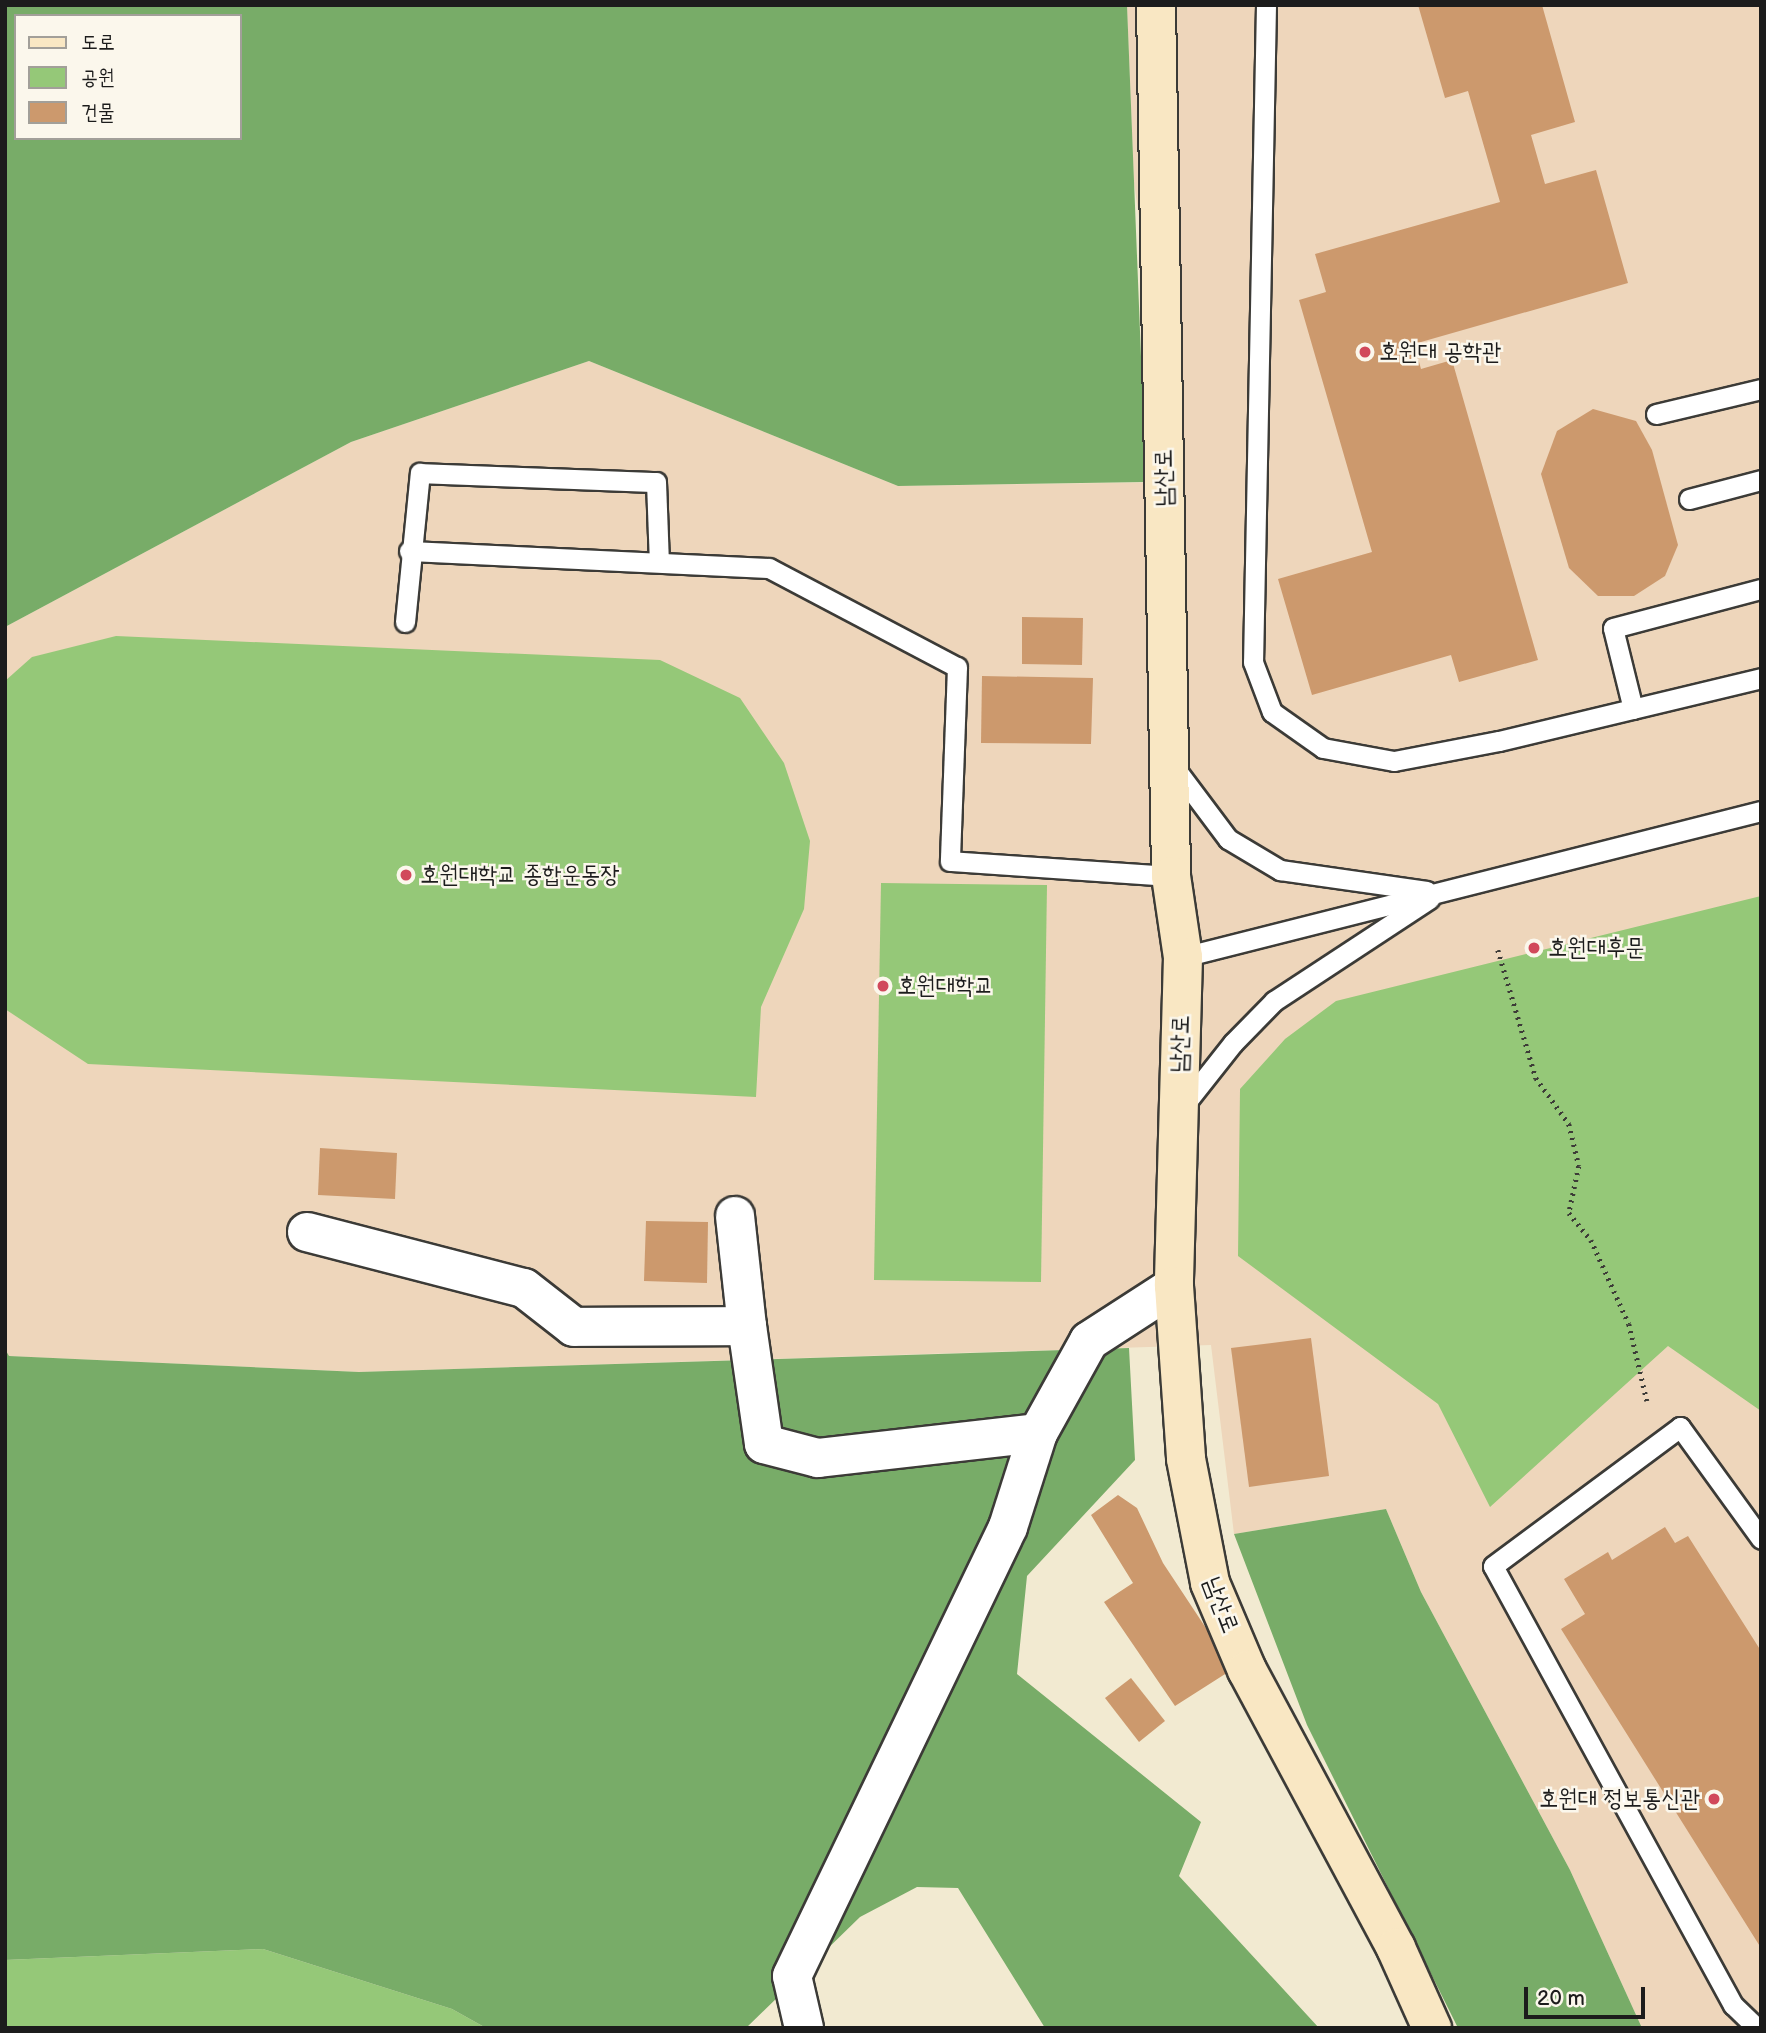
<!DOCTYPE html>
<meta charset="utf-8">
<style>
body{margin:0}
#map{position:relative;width:1766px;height:2033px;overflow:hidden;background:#f2ead1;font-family:"Balsamiq Sans","Poor Story",sans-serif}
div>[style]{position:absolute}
.built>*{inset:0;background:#eed6bb}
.green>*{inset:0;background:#95c878}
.forest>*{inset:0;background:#78ac68}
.building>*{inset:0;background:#cc996d}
.path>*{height:4.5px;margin-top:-2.25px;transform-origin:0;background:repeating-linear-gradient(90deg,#3c3b37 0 2px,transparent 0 7px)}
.roads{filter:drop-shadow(2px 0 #3c3b37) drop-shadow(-2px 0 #3c3b37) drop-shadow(0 2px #3c3b37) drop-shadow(0 -2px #3c3b37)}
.lane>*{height:19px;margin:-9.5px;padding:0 9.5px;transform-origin:9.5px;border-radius:9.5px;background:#fff}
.street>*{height:38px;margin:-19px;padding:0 19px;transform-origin:19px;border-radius:19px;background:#fff}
.secondary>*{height:38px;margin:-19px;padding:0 19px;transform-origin:19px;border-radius:19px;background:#f9e7c3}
.dots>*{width:19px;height:19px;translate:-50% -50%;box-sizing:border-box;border:4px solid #fbf7ec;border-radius:50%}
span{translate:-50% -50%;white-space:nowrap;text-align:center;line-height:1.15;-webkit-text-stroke:5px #fbf7ec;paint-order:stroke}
.poi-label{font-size:24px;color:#1c1c1c}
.left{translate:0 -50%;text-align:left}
.right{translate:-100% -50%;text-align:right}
.street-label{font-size:24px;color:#1c1c1c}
.frame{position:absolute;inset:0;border:7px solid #1c1c1c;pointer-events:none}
.legend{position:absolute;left:14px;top:14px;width:228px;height:126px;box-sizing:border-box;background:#fbf7ec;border:2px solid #a29f99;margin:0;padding:9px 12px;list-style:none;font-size:21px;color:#1c1c1c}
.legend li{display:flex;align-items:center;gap:14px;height:35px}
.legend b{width:35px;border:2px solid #a29f99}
.scale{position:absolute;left:1524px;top:1987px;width:121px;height:32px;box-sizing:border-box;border:4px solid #1c1c1c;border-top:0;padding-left:9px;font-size:21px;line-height:24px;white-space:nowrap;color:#1c1c1c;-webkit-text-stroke:5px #fbf7ec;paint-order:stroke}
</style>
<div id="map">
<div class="built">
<i style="clip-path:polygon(1127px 5px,1761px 5px,1761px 2028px,1642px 2028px,1570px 1870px,1421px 1592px,1386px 1509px,1234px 1534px,1211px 1345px,359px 1372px,8px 1356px,5px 1349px,5px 627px,351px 442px,589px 361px,898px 486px,1178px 482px,1134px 183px)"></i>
</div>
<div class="green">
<i style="clip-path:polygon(116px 636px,660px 660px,740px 698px,784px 763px,810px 841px,804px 909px,761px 1007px,756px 1097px,88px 1064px,5px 1009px,5px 681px,32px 657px)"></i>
<i style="clip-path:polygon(881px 883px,1047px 885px,1041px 1282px,874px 1280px)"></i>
<i style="clip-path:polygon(1761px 896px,1761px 1411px,1668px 1346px,1490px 1507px,1438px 1404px,1238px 1256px,1240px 1089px,1285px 1039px,1336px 1001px)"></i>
<i style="clip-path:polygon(263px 1949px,452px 2009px,486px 2028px,5px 2028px,5px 1960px)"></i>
</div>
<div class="forest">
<i style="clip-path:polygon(evenodd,5px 5px,1127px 5px,1146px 482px,898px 486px,589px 361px,351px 442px,5px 627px,5px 5px,16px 16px,240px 16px,240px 138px,16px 138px,16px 16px)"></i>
<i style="clip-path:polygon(1129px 1348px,1135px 1460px,1027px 1576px,1017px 1674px,1201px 1822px,1179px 1876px,1319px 2028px,1045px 2028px,958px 1888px,917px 1887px,860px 1917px,746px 2028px,486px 2028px,452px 2009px,263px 1949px,5px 1960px,5px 1349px,9px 1356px,359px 1372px)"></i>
<i style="clip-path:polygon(1386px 1509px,1421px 1592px,1570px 1870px,1642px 2028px,1458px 2028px,1307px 1725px,1234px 1534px)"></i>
</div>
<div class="building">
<i style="clip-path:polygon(1418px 5px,1542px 5px,1575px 122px,1531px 135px,1545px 184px,1596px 170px,1628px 283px,1414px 344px,1421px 369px,1452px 360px,1538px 660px,1459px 682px,1451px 655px,1312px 695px,1278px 579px,1372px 552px,1299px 300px,1326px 292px,1315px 254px,1500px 202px,1468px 91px,1445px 98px)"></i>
<i style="clip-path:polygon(1593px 409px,1636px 421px,1652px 450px,1678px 545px,1665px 576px,1634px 596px,1598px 596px,1569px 568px,1541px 474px,1557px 431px)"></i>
<i style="clip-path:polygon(1022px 617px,1083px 618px,1082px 665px,1022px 664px)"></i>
<i style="clip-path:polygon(982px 676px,1093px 678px,1091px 744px,981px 743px)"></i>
<i style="clip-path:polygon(320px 1148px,397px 1153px,395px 1199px,318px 1195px)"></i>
<i style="clip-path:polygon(646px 1221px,708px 1222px,707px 1283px,644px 1281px)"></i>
<i style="clip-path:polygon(1311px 1338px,1329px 1476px,1249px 1487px,1231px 1348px)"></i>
<i style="clip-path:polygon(1118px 1495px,1137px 1508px,1163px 1563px,1233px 1669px,1175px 1706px,1104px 1602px,1133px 1583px,1091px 1515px)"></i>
<i style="clip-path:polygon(1665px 1527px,1675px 1543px,1688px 1536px,1761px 1651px,1761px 1948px,1561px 1629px,1585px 1614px,1564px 1579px,1608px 1552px,1612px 1560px)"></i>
<i style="clip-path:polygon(1131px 1678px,1165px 1721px,1139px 1742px,1105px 1698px)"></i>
</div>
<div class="path">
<i style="left:1498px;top:950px;width:134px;rotate:73.5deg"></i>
<i style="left:1536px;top:1078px;width:57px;rotate:54.3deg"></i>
<i style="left:1569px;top:1124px;width:43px;rotate:76.6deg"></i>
<i style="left:1579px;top:1166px;width:48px;rotate:102deg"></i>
<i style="left:1569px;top:1213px;width:35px;rotate:51deg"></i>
<i style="left:1591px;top:1240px;width:92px;rotate:65.7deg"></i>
<i style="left:1629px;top:1324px;width:79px;rotate:76.8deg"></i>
</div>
<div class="roads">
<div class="lane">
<i style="left:1266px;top:5px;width:657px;rotate:91.13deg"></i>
<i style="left:1253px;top:662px;width:53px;rotate:69.2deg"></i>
<i style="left:1272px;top:712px;width:62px;rotate:35.2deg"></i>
<i style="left:1323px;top:748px;width:72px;rotate:10.4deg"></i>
<i style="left:1394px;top:761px;width:107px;rotate:-10.8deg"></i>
<i style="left:1499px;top:741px;width:269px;rotate:-13.5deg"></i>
<i style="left:1656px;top:414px;width:108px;rotate:-13.4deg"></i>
<i style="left:1689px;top:499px;width:74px;rotate:-14.8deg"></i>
<i style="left:409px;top:551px;width:360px;rotate:2.7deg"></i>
<i style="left:769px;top:568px;width:212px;rotate:27.8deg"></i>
<i style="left:957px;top:667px;width:194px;rotate:92.1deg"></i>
<i style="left:950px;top:861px;width:222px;rotate:3.9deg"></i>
<i style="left:405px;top:622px;width:150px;rotate:-84.3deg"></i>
<i style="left:420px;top:473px;width:236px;rotate:2.2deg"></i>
<i style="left:656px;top:482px;width:80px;rotate:87.9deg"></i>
<i style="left:1633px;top:709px;width:83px;rotate:-103.9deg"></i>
<i style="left:1613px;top:628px;width:153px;rotate:-14.8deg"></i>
<i style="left:1174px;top:767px;width:90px;rotate:53.1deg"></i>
<i style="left:1228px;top:839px;width:61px;rotate:30.8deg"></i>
<i style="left:1280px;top:870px;width:148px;rotate:8.1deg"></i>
<i style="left:1183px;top:957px;width:596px;rotate:-14.18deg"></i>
<i style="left:1184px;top:1105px;width:79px;rotate:-51.7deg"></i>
<i style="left:1233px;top:1043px;width:59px;rotate:-45.7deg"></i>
<i style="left:1274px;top:1001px;width:186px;rotate:-33.3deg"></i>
<i style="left:1757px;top:2028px;width:33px;rotate:-136deg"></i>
<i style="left:1733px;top:2005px;width:500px;rotate:-118.67deg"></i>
<i style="left:1493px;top:1566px;width:233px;rotate:-36.6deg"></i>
<i style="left:1680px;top:1427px;width:138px;rotate:54.1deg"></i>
</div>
<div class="street">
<i style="left:735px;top:1216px;width:111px;rotate:83.8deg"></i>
<i style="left:307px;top:1232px;width:224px;rotate:14.5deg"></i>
<i style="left:524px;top:1288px;width:63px;rotate:38deg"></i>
<i style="left:574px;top:1327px;width:173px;rotate:-0.3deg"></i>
<i style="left:747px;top:1326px;width:119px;rotate:81.8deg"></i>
<i style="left:764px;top:1444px;width:56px;rotate:14.5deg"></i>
<i style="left:818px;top:1458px;width:221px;rotate:-6.5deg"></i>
<i style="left:1038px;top:1433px;width:105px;rotate:-61deg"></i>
<i style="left:1089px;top:1341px;width:101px;rotate:-32.9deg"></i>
<i style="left:804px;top:2028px;width:53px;rotate:-103deg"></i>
<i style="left:792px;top:1976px;width:498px;rotate:-64.3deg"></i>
<i style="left:1008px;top:1527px;width:99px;rotate:-72.3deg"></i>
</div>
<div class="secondary">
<i style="left:1156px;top:5px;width:871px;rotate:89.01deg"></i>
<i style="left:1171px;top:876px;width:82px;rotate:81.6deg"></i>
<i style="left:1183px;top:957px;width:329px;rotate:91.6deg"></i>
<i style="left:1174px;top:1286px;width:173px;rotate:86deg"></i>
<i style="left:1186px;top:1459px;width:126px;rotate:79deg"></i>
<i style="left:1210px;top:1583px;width:95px;rotate:67deg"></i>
<i style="left:1247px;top:1670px;width:315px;rotate:61.8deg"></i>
<i style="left:1396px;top:1948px;width:88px;rotate:65.8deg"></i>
</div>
</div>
<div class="dots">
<i style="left:1365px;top:352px;background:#d1495b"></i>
<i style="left:406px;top:875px;background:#d1495b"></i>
<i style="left:1534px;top:948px;background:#d1495b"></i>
<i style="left:883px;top:986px;background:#d1495b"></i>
<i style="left:1714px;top:1799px;background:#d1495b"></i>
</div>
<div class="poi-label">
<span class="left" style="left:1379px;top:352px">호원대 공학관</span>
<span class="left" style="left:420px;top:875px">호원대학교 종합운동장</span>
<span class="left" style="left:1548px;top:948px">호원대후문</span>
<span class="left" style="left:897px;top:986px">호원대학교</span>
<span class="right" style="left:1700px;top:1799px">호원대 정보통신관</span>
</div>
<div class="street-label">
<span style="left:1164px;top:478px;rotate:-91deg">남산로</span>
<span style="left:1180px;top:1044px;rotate:-88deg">남산로</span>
<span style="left:1221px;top:1605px;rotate:69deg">남산로</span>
</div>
<div class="frame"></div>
<ul class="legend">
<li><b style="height:9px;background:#f9e7c3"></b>도로</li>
<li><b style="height:19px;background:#95c878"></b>공원</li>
<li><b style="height:19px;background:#cc996d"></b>건물</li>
</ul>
<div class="scale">20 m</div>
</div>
